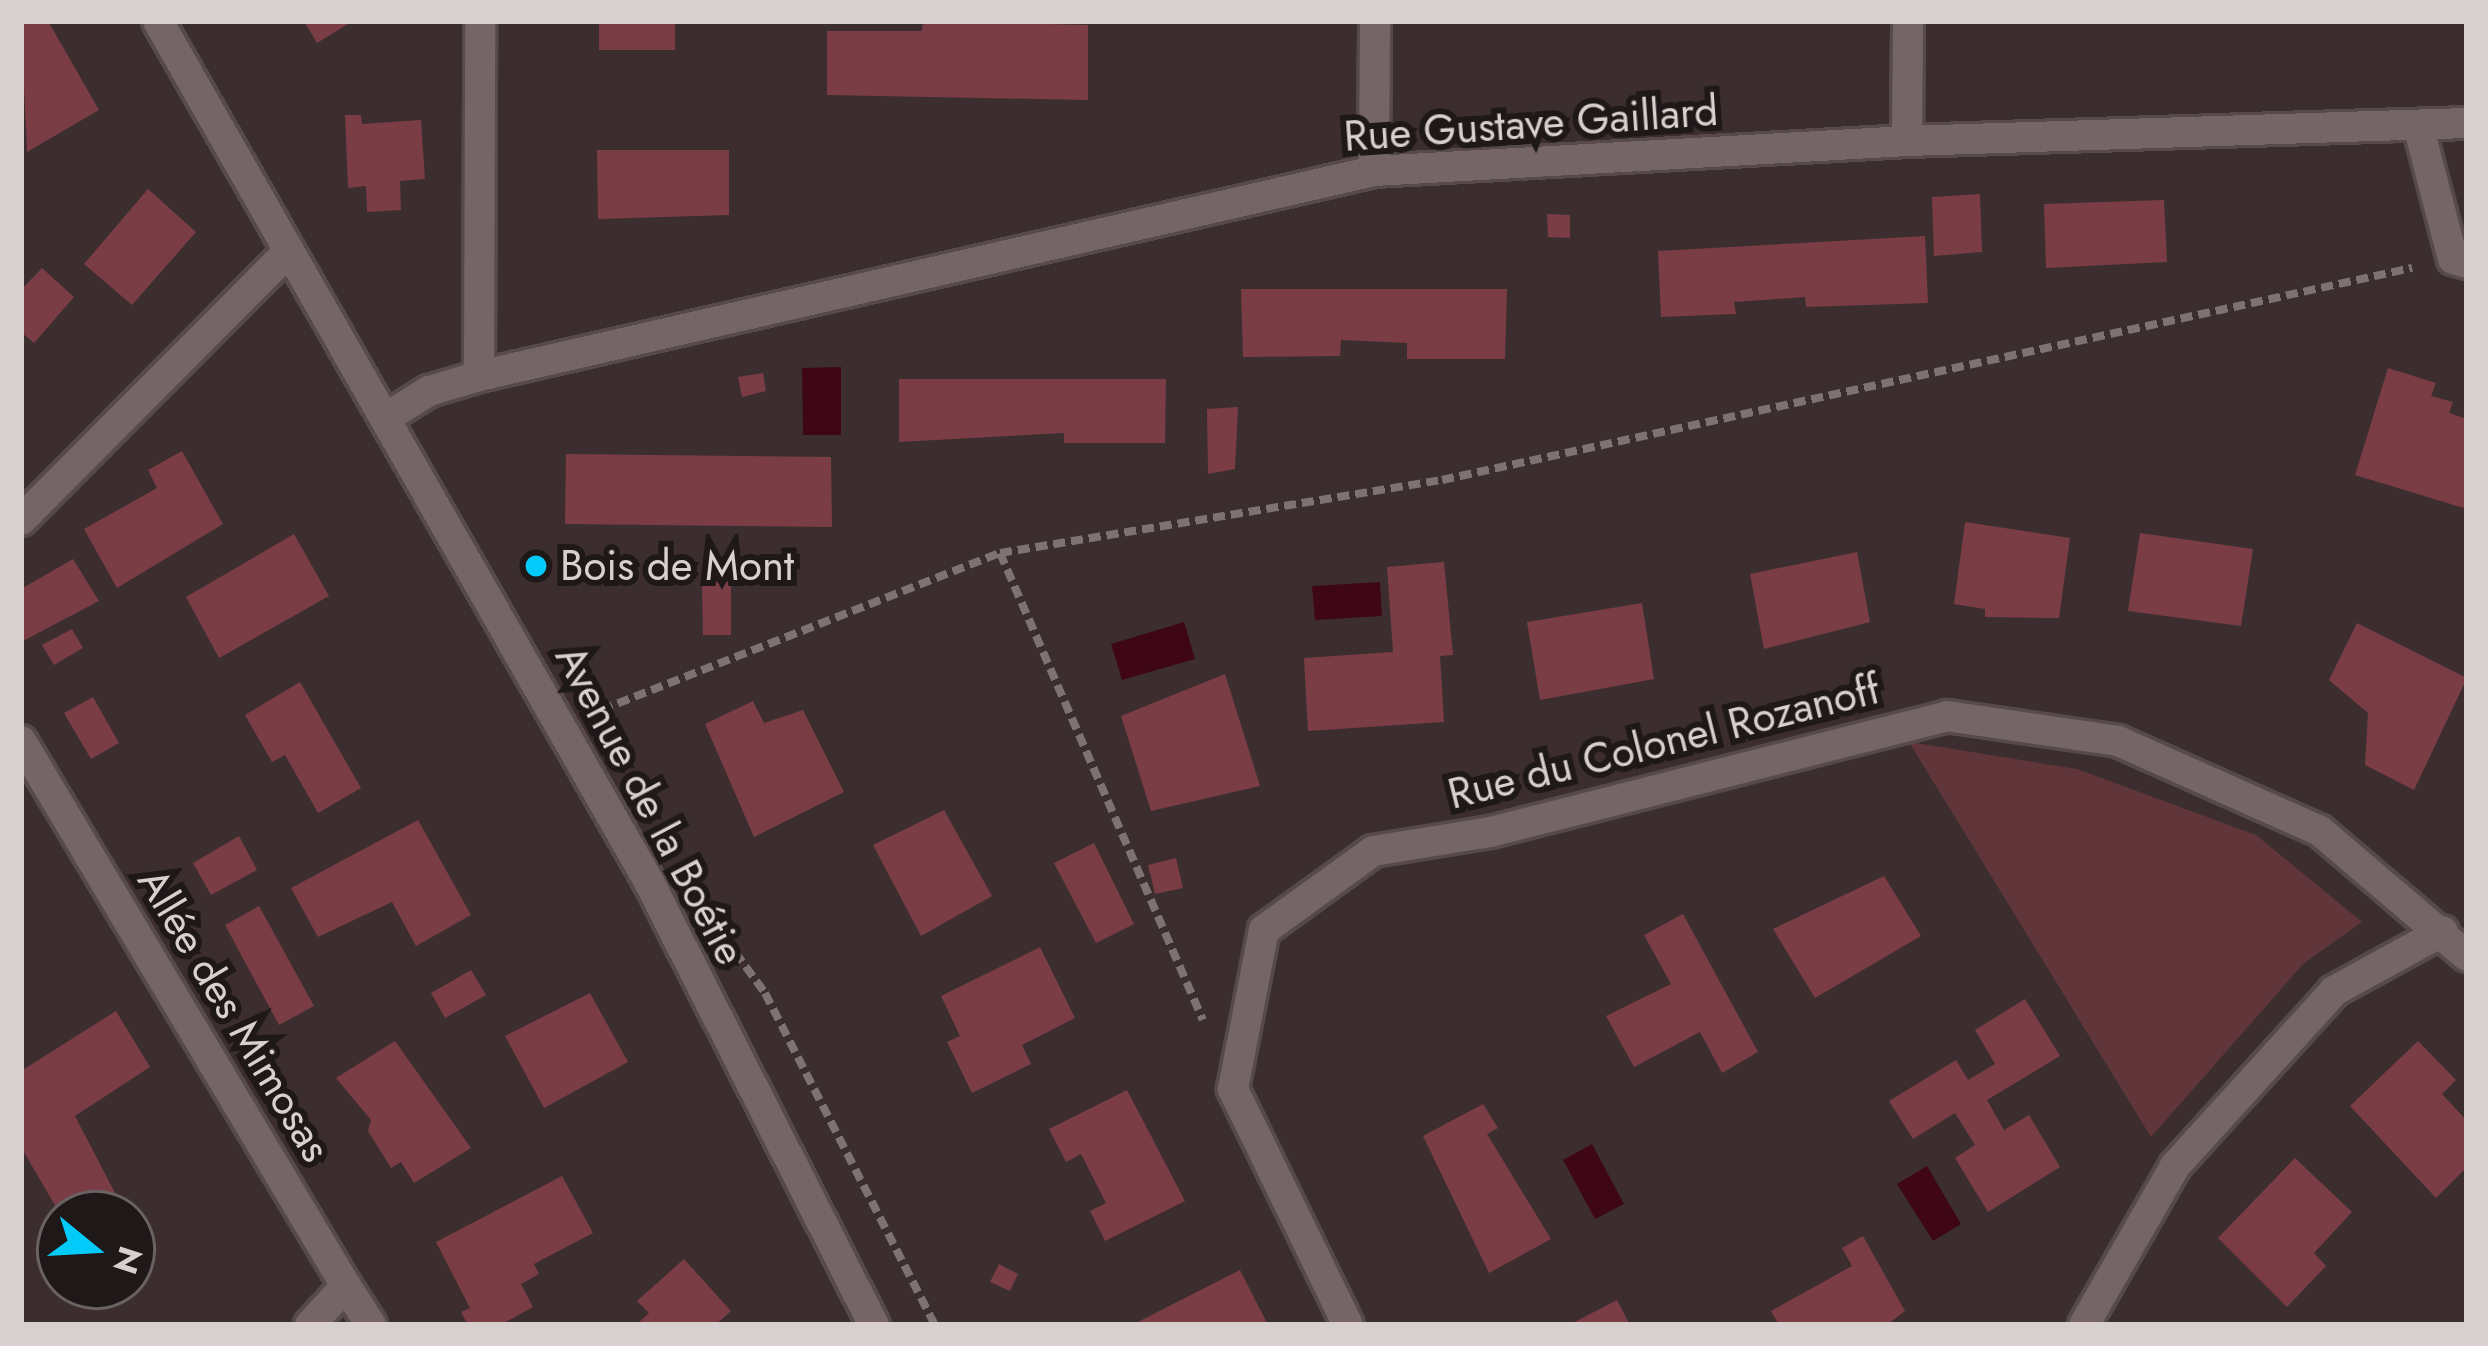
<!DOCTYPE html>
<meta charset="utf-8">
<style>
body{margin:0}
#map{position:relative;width:2488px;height:1346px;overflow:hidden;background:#3c2e2f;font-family:Jost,sans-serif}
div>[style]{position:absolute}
.green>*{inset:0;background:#60363b}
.water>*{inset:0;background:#3f0715}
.building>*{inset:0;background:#7a3d46}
.path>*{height:8px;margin-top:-4px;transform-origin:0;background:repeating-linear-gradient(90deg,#7e7273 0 12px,transparent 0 18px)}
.roads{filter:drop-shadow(3px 0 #564a4b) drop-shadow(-3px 0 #564a4b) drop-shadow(0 3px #564a4b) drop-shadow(0 -3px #564a4b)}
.lane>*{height:30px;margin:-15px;padding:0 15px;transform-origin:15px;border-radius:15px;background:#766567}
.street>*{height:30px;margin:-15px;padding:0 15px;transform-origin:15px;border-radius:15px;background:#766567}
.secondary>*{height:30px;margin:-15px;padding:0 15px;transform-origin:15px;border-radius:15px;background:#766567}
.dots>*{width:33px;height:33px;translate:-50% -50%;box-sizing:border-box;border:6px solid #1f1819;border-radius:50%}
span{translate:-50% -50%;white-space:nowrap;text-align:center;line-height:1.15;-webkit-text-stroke:12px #1f1819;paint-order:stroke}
.street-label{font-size:42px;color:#d8cfcf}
.poi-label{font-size:42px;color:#d8cfcf}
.left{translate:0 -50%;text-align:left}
.frame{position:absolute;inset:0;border:24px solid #d8cfcf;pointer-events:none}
.north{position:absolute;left:36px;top:1190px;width:120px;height:120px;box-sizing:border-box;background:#1f1819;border:3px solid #696162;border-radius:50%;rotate:108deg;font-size:33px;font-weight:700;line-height:48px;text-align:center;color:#d8cfcf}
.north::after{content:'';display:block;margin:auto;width:42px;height:54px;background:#03cbf9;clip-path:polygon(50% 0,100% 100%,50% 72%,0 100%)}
</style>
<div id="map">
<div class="green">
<i style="clip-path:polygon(1909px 742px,2077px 769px,2256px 835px,2362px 922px,2304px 963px,2151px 1137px)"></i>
</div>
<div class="water">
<i style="clip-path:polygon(841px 367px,841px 435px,803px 435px,802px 368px)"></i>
<i style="clip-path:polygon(1380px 582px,1382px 616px,1315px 620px,1312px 586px)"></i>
<i style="clip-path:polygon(1184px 622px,1195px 659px,1122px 680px,1111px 644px)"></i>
<i style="clip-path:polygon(1592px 1144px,1624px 1204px,1595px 1219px,1563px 1160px)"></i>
<i style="clip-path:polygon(1927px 1166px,1961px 1224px,1933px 1241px,1897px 1184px)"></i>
</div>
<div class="building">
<i style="clip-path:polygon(21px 21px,48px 21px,99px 110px,27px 152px)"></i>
<i style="clip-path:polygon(304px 21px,346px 21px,348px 24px,317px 43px)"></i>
<i style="clip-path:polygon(599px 21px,675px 21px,675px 50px,599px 50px)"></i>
<i style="clip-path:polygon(923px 21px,1088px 25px,1088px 100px,827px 95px,827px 31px,922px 31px)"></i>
<i style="clip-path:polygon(345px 115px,361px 115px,362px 124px,421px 120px,425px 179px,400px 181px,401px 210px,367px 212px,366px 186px,348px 188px)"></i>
<i style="clip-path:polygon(597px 150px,729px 150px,729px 215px,598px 219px)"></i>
<i style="clip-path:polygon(148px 189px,196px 232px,132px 305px,84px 264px)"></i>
<i style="clip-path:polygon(1980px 194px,1982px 252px,1934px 256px,1932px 197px)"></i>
<i style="clip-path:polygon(2164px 200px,2167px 262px,2046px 268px,2044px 204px)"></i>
<i style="clip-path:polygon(1547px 214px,1570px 215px,1570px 238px,1548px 237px)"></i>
<i style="clip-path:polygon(1925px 236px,1928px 303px,1806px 307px,1805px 297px,1734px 302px,1736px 314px,1661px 317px,1658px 251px)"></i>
<i style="clip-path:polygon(42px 268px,74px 297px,34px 343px,21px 332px,21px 290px)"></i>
<i style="clip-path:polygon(1241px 289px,1507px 289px,1505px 359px,1407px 359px,1407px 343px,1341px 340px,1340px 356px,1243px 357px)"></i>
<i style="clip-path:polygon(2388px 368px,2436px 383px,2431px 396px,2453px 402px,2449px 413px,2467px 419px,2467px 509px,2355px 475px)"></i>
<i style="clip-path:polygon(763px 373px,766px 391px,742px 397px,738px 377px)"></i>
<i style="clip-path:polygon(899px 379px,1166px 379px,1165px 443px,1064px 443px,1064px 433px,899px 442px)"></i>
<i style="clip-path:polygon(1238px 407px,1235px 469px,1208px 474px,1207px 409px)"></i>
<i style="clip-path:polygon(182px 451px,223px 524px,117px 588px,84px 529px,157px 488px,148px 470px)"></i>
<i style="clip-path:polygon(566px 454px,831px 457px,832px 527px,565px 524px)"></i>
<i style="clip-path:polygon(1965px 522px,2070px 538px,2059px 618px,1985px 617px,1985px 609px,1954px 604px)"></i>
<i style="clip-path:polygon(2140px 533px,2253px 549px,2241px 626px,2128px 611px)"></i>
<i style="clip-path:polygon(294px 534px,329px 596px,219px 658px,186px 597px)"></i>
<i style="clip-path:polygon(1857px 552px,1870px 622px,1764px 649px,1750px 574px)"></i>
<i style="clip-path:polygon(73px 559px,99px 601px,21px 642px,21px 589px)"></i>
<i style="clip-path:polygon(1444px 562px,1453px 655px,1440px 656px,1444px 722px,1308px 731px,1304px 658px,1393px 652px,1387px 567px)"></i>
<i style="clip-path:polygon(702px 582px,731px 582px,731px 635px,703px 635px)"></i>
<i style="clip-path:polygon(1642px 603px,1654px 679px,1540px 700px,1527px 622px)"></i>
<i style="clip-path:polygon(2357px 623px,2467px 678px,2414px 790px,2365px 765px,2368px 713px,2329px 680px)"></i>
<i style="clip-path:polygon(72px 629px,83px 648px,54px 665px,42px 645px)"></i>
<i style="clip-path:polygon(1225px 674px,1260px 786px,1151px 811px,1121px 716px)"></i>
<i style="clip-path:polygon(300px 682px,361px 788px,318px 813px,285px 755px,272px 762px,245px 715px)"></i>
<i style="clip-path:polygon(93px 697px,119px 743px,91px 759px,64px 713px)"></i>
<i style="clip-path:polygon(753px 701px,764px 723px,803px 710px,844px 792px,754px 837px,705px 724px)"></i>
<i style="clip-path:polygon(944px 810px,992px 896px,921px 936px,873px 845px)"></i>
<i style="clip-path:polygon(418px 820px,471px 915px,416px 946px,392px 902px,318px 937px,291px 888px)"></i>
<i style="clip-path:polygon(239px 836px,257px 870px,211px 895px,193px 863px)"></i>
<i style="clip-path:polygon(1094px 843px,1134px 924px,1096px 943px,1054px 863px)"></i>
<i style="clip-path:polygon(1176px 858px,1183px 888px,1155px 894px,1148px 865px)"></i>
<i style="clip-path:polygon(1884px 876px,1921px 936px,1815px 998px,1773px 929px)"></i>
<i style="clip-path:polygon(259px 906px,314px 1006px,279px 1025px,225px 925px)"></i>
<i style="clip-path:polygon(1683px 914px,1758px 1052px,1722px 1073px,1700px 1032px,1634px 1067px,1606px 1016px,1671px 984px,1644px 935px)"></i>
<i style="clip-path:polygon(1040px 947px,1075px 1018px,1022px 1045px,1031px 1064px,972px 1093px,947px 1042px,960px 1036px,941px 996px)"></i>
<i style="clip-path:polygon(471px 970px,486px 995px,445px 1018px,431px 993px)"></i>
<i style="clip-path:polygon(590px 993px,628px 1062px,544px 1108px,505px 1036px)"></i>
<i style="clip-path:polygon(2025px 999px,2060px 1056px,1987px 1100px,2004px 1130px,2029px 1115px,2060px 1167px,1988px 1212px,1955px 1158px,1975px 1145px,1955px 1113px,1913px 1139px,1889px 1101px,1956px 1060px,1968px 1080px,1995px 1064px,1975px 1030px)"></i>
<i style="clip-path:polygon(116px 1011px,150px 1067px,75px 1116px,126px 1214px,60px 1214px,21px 1147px,21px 1071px)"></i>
<i style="clip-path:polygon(395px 1041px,471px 1148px,414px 1183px,401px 1162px,391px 1168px,368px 1131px,371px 1120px,336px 1078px)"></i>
<i style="clip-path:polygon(2418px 1041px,2456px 1080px,2442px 1094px,2467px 1121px,2467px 1167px,2436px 1198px,2350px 1106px)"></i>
<i style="clip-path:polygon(1127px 1090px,1185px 1201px,1105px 1241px,1090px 1211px,1106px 1203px,1081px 1154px,1066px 1162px,1049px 1129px)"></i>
<i style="clip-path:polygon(1483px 1104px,1498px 1128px,1487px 1134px,1551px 1239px,1489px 1273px,1423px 1136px)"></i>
<i style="clip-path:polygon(2295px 1158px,2352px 1212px,2314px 1253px,2326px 1266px,2287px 1307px,2218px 1238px)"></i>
<i style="clip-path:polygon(562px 1176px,593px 1233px,534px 1264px,539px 1274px,521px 1284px,533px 1307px,500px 1325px,468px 1325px,461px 1312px,470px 1308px,436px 1242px)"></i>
<i style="clip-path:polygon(1863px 1236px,1905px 1311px,1887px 1325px,1779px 1325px,1771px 1311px,1852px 1266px,1842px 1248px)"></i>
<i style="clip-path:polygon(684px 1259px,731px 1311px,715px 1325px,636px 1325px,649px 1313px,637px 1301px)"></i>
<i style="clip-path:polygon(999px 1264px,1018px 1274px,1010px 1291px,990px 1282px)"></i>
<i style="clip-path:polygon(1240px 1270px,1268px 1325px,1132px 1325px,1185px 1298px)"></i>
<i style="clip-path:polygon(1617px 1300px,1630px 1325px,1569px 1325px)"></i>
</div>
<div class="path">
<i style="left:1000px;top:553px;width:509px;rotate:66.51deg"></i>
<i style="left:601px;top:710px;width:429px;rotate:-21.5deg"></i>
<i style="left:1000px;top:553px;width:448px;rotate:-9.4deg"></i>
<i style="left:1442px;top:480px;width:993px;rotate:-12.33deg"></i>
<i style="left:735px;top:952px;width:51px;rotate:53.8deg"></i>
<i style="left:765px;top:993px;width:373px;rotate:62.9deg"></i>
</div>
<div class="roads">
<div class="lane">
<i style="left:346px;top:1286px;width:46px;rotate:57.3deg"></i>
</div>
<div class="street">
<i style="left:2418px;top:125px;width:138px;rotate:75.4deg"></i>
<i style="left:2453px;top:259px;width:15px;rotate:16deg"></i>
<i style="left:1907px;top:141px;width:120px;rotate:-89.5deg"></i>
<i style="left:1374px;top:171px;width:150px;rotate:-89.6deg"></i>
<i style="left:479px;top:376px;width:918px;rotate:-12.9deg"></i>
<i style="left:1374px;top:171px;width:534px;rotate:-3.22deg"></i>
<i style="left:1907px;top:141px;width:560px;rotate:-1.84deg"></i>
<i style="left:389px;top:416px;width:47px;rotate:-32deg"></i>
<i style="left:429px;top:391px;width:52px;rotate:-16.7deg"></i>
<i style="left:479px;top:376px;width:355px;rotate:-89.8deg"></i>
<i style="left:21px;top:520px;width:378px;rotate:-45.1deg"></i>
<i style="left:21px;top:741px;width:635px;rotate:59.19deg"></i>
<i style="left:346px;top:1286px;width:53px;rotate:132.7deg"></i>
<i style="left:1348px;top:1325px;width:263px;rotate:-116deg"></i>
<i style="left:1233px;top:1089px;width:162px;rotate:-79deg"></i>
<i style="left:1264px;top:930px;width:135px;rotate:-35.9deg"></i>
<i style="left:1373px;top:851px;width:119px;rotate:-9.2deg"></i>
<i style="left:1490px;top:832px;width:471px;rotate:-14.2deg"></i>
<i style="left:1947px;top:716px;width:173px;rotate:8.3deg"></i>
<i style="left:2118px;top:741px;width:221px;rotate:24deg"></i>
<i style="left:2320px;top:831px;width:193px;rotate:40.4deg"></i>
<i style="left:2084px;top:1325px;width:183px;rotate:-60.2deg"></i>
<i style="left:2175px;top:1166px;width:236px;rotate:-47.7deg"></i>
<i style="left:2334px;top:991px;width:124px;rotate:-28.8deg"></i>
</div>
<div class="secondary">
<i style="left:158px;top:21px;width:989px;rotate:60.3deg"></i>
<i style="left:648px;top:880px;width:499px;rotate:63.1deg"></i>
</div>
</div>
<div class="dots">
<i style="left:536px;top:566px;background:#03cbf9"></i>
</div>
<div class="street-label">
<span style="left:1531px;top:124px;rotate:-4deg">Rue Gustave Gaillard</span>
<span style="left:1664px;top:742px;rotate:-14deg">Rue du Colonel Rozanoff</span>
<span style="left:650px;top:805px;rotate:62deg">Avenue de la Boétie</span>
<span style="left:234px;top:1015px;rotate:59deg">Allée des Mimosas</span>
</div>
<div class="poi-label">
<span class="left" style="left:560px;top:566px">Bois de Mont</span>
</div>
<div class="frame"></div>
<div class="north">N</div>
</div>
